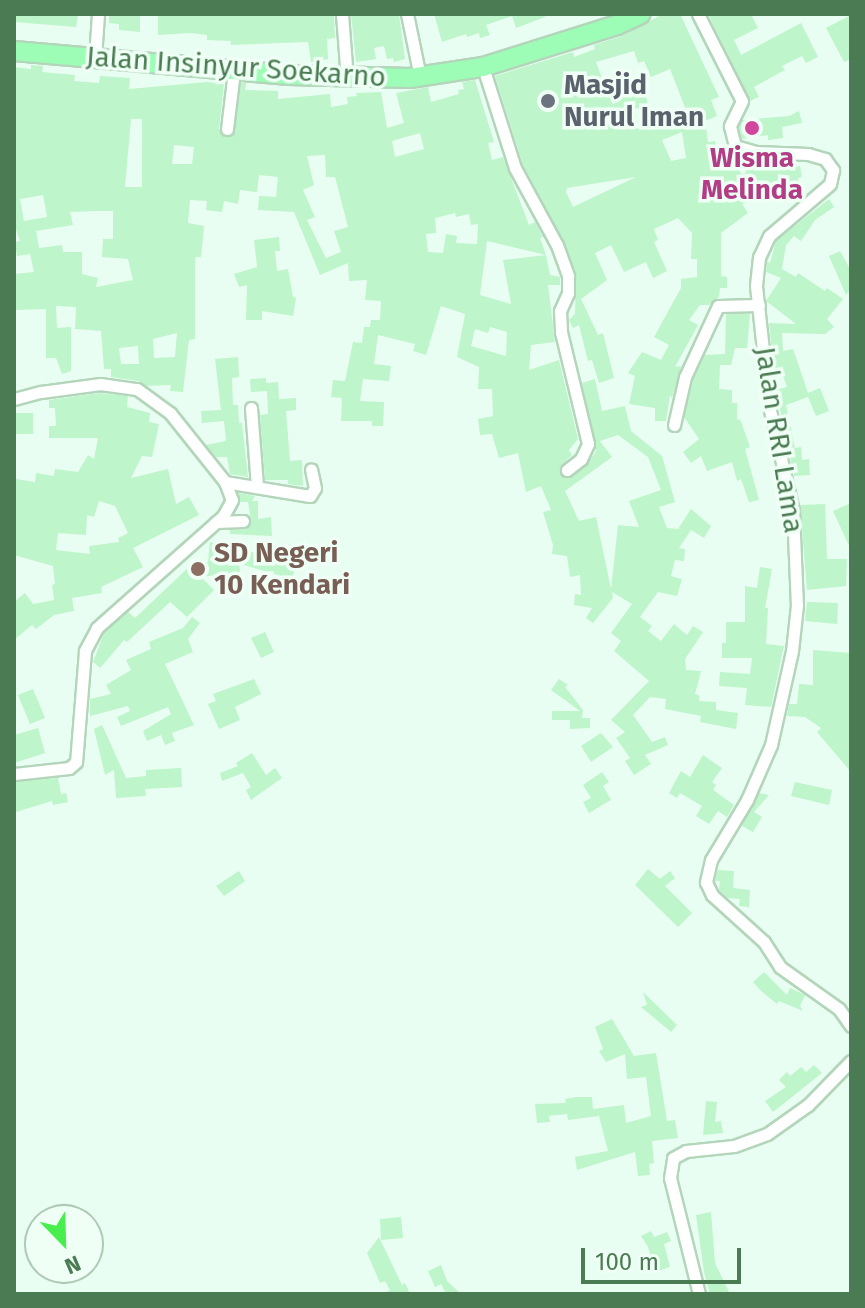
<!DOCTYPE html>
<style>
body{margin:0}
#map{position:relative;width:865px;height:1308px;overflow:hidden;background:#e9fef2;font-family:"Fira Sans",sans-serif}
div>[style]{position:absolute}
.building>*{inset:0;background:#bef5ca}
.roads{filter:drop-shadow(2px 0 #b3d6bb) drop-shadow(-2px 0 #b3d6bb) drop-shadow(0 2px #b3d6bb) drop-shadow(0 -2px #b3d6bb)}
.minor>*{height:11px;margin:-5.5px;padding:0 5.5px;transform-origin:5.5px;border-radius:5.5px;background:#fff}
.trunk>*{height:18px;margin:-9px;padding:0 9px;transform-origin:9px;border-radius:9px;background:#9dfdb6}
.dots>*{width:22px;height:22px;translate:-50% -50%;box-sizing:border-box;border:4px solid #f0fff6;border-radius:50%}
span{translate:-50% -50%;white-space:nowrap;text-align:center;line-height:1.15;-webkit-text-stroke:7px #f0fff6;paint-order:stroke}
.street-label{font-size:28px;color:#4a7b52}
.worship-label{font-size:28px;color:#5b616d;font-weight:700}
.left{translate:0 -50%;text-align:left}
.hotel-label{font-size:28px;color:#b23c85;font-weight:700}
.education-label{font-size:28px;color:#785e54;font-weight:700}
.frame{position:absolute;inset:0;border:16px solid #4a7b52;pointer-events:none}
.north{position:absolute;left:24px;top:1204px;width:80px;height:80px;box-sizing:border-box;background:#f0fff6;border:2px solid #aecab4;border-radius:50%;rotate:157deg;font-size:22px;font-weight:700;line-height:32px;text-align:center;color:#4a7b52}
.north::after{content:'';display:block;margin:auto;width:28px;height:36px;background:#47ee4d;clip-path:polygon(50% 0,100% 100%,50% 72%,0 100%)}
.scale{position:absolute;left:581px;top:1248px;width:160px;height:36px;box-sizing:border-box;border:4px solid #4a7b52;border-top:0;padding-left:10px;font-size:24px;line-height:28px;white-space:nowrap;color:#4a7b52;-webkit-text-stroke:6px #f0fff6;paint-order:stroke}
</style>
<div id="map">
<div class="building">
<i style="clip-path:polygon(14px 14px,78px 14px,76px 27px,14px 22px)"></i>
<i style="clip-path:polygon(109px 14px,140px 14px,140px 32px,119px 30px,119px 24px,109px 23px)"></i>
<i style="clip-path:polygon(158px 14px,334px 14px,335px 38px,327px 39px,328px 59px,311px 62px,308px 42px,231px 45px,231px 41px,207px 40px,207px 35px,190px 33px,158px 35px)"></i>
<i style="clip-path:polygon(351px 14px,399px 14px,405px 59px,394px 62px,393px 58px,387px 59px,384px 46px,374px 48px,376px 59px,356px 62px)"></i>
<i style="clip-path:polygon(434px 14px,545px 14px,545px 17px,516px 28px,512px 16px,486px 25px,490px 35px,480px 38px,479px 33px,467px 37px,466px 34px,442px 42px)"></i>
<i style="clip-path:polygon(evenodd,663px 14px,680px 14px,719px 97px,711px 100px,717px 116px,705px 121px,706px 125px,699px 128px,706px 127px,708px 142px,715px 141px,717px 153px,728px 151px,733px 154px,741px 174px,746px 173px,744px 160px,750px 159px,777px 161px,780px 170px,800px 166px,802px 177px,798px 178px,802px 196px,790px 198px,789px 192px,742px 204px,748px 213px,721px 233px,721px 276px,727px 277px,727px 288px,720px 288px,719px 297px,709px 305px,700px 305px,689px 320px,698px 325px,675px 367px,681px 366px,672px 398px,670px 395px,666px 421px,655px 421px,655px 408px,629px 404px,635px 376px,628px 373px,642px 352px,661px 360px,669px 345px,654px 337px,681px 288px,681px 279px,697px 277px,697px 259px,691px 259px,692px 233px,678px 218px,654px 229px,658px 240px,654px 242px,667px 271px,653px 278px,646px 262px,624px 272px,611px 245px,595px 253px,607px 280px,581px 299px,598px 335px,603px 333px,614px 378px,599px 383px,592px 360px,588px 361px,579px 325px,573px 328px,569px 320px,575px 314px,576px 273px,564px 241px,523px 165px,495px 76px,573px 52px,574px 57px,595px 49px,594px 45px,622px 36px,663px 14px,634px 51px,638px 63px,644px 61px,651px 77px,670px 69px,686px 110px,638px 129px,634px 109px,648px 106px,643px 80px,630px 82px,629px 75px,603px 81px,596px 62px,634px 51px,663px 14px,682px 132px,686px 158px,671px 161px,662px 140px,682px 132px,663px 14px,636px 177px,573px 207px,566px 192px,567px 188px,636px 177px)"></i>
<i style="clip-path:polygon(708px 14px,751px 14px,758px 28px,734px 40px,741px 55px,801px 23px,818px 57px,806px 63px,802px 56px,782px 66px,785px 70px,754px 87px,759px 97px,750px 101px)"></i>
<i style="clip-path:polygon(851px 15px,851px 59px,844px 62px,826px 28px)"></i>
<i style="clip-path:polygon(evenodd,31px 65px,43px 66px,42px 72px,75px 75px,74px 81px,99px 83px,100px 76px,130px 78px,129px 89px,207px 82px,224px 84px,219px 129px,227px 137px,235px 130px,241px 83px,246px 83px,245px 90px,278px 91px,278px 99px,330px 94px,331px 107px,348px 104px,347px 97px,357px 96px,356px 93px,381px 92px,387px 128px,404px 123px,396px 93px,428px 87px,431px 102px,459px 94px,458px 90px,464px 89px,462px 82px,475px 80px,494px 142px,488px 143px,492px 160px,503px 157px,529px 225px,535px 222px,543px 237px,540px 238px,546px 255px,487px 241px,480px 295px,511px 304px,503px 260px,546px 255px,550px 275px,560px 277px,560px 285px,548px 285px,555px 342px,531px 345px,529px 370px,559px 360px,578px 439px,569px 450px,572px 455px,560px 466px,560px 475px,572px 477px,587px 465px,596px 451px,582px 383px,595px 379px,602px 411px,625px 406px,631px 431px,662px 456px,675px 502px,659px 507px,667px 528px,678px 529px,691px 509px,711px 526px,704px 538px,691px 530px,679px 548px,685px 549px,684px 561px,675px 560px,671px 576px,682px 579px,677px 596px,658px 592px,640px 617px,652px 626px,648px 631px,661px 641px,674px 624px,687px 635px,693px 626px,703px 632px,685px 659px,686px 670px,701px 671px,695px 694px,699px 695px,699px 701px,716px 702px,716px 710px,738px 713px,736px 729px,700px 722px,701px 716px,665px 709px,666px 699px,650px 697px,633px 715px,652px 742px,665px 737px,668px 745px,645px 755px,651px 764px,634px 775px,625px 761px,630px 758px,616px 738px,625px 732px,611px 720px,649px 681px,614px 651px,621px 641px,611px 633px,632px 604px,612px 592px,613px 598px,593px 623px,586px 618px,592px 608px,574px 605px,575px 594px,581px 595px,580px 575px,570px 577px,567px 556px,552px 554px,553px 545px,543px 512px,551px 510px,541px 486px,526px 492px,518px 453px,499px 458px,492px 434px,480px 435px,478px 419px,493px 416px,492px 389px,478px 389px,479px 367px,457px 357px,465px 314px,441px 306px,426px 355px,413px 351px,415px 344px,378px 335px,374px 364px,391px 366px,389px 381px,363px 379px,360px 401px,384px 402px,383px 426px,372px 426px,372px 421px,341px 421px,342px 398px,331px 397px,333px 380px,345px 381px,353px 342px,362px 343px,364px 327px,370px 327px,371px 320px,380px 320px,381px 301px,365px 300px,367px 280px,349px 281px,348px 263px,320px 275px,294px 212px,258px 210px,259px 196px,276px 197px,278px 177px,259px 175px,257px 192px,240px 190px,238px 204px,224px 201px,222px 212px,206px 210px,207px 201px,190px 200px,188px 223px,204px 226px,201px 257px,195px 257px,195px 339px,189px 340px,183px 392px,170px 391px,171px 385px,147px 386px,138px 381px,111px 377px,111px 369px,104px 369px,101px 331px,75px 329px,76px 307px,56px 306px,57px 328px,71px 327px,71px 371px,62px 374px,56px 358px,46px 358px,46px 309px,15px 310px,14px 274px,34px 272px,30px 254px,17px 256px,15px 242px,20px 241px,14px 223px,14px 67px,31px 69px,31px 65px,131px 119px,142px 119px,142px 187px,125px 187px,131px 119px,31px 65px,420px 133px,424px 149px,395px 157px,392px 141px,420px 133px,31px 65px,174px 145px,194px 147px,192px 164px,172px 164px,174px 145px,31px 65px,325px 155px,326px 177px,335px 177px,348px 227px,334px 231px,341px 252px,326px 258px,307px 220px,315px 217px,303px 190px,314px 185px,307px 156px,325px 155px,31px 65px,43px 195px,47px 217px,24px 221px,20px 199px,43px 195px,31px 65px,93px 211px,113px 211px,113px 239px,103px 239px,102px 257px,128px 259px,133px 280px,96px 287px,98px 278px,82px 274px,82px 252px,63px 252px,62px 245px,39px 248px,36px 231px,73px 225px,70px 212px,93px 211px,31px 65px,455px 213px,456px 217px,469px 214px,471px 225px,478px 224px,477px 244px,456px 243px,457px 236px,446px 234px,443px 253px,428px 252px,426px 234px,436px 233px,435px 218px,455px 213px,31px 65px,490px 327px,507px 332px,506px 356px,471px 346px,475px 329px,488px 333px,490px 327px,31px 65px,177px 333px,175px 357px,154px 358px,153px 339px,177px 333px,31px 65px,138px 346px,139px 364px,121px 364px,119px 348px,138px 346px,31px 65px,618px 435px,648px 457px,661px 490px,629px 501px,639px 527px,618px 525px,611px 589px,596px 517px,579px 521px,565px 491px,612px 457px,600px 441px,618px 435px)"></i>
<i style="clip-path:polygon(799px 111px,802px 123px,782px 127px,783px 138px,768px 140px,768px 135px,742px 139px,739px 127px,742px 120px,789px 116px)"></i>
<i style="clip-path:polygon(829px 199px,834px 207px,815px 220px,801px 241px,794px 236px,786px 245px,782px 269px,796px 277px,798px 273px,825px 291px,827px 288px,843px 299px,827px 319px,834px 327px,825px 334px,782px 333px,783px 351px,793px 349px,808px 393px,820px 388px,829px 411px,816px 416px,808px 397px,786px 405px,795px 448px,801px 447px,802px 460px,809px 459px,810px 475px,794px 476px,776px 390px,787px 387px,781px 370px,774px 372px,769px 323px,796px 324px,766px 301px,781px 278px,766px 272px,767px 261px,770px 263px,776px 241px)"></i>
<i style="clip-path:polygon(279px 237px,280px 251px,275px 251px,277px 271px,288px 269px,293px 297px,296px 298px,293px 316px,262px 311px,262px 320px,246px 320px,247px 285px,239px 287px,234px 274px,257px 267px,254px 240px)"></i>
<i style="clip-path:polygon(840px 251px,851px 271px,851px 289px,846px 295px,829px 256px)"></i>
<i style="clip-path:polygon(726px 314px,750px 314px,747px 348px,735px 348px,731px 365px,720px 365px,719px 389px,732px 390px,732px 403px,737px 403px,737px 420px,740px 419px,750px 447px,745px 449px,759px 500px,749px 502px,741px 479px,737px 481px,732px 462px,707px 471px,701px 456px,691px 463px,683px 452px,699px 439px,684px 417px,693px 380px,705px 355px,725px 354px)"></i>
<i style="clip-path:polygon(238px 357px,239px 377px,232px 378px,233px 405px,238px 405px,239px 423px,242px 423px,248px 477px,230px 474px,227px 457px,216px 457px,206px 445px,226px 441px,224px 421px,202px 423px,201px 411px,221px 410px,215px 359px)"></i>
<i style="clip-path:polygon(266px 378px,266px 383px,278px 382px,279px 399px,296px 398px,296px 410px,286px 411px,290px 461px,302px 460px,303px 486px,288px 484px,288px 480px,265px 480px,260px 415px,268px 414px,267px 391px,251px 392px,250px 379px)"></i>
<i style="clip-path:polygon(evenodd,100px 393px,128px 396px,127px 407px,150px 413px,149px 422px,159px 424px,152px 457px,142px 456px,131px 478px,168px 469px,176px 504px,189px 497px,199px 515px,133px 548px,143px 567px,101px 587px,102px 593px,72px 598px,74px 611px,54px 615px,36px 629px,32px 625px,14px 640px,14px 602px,25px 593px,33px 604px,54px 600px,52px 585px,55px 584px,53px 566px,14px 555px,16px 479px,35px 482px,36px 473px,54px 476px,55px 469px,78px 472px,88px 455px,94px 459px,98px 438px,49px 438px,49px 426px,56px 426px,55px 408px,49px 408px,49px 400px,100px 393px,99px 501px,115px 506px,128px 533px,118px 538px,119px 542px,89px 546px,90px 554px,56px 550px,58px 533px,86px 535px,87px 515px,94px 517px,99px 501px)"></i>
<i style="clip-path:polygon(16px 413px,33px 413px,33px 434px,15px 434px)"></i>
<i style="clip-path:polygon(238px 493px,255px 496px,252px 501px,258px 501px,258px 519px,271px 517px,272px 536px,230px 534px,230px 530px,247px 529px,251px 521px,248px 502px,240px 502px)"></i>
<i style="clip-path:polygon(851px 503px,851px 550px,833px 511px)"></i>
<i style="clip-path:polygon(825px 504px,827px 559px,847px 559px,846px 586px,807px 590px,800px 505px)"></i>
<i style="clip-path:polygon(210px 542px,229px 547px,230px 562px,239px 561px,240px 572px,201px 577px,214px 590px,187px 617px,170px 602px,127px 642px,124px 640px,100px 668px,93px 662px,104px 633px,128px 612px,135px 618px,192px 564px,208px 562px)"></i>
<i style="clip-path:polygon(248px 551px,296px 565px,292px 579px,244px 565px)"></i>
<i style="clip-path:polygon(760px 567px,772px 569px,765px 608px,768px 608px,766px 644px,784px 646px,771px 707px,745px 705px,747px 688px,719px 686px,720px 672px,750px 674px,752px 658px,722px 658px,722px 643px,726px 643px,726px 622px,745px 622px,745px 586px,757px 588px)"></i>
<i style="clip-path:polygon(807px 602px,838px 603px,837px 624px,805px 621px)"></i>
<i style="clip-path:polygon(192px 617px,200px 623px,188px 639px,193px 652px,165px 664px,194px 725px,172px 733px,175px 741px,165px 745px,161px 735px,147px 741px,143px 731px,171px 714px,168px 707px,121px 726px,117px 717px,130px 711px,128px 706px,90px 716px,90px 699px,111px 694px,106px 685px,131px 670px,126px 660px,151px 649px,149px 642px,183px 628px)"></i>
<i style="clip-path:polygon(265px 632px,274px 652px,261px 658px,251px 638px)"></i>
<i style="clip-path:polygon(813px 650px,851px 653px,851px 772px,817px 732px,821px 728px,805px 717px,787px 716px,789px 704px,797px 704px,799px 684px,813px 685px)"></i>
<i style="clip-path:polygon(254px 679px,261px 694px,235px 707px,240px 720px,219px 729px,208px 704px,216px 701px,213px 694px)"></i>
<i style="clip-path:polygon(559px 679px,568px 685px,565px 687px,583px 710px,582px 718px,590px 718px,590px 728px,570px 729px,570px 720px,552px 720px,552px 711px,580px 711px,551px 690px)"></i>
<i style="clip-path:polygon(33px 689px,45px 718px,30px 724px,18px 695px)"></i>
<i style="clip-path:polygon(102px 725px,126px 778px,146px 776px,146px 770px,181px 768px,182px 787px,145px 789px,146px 796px,116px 798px,114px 770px,105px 775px,94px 729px)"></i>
<i style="clip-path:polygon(38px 728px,45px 753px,14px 763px,14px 735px)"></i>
<i style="clip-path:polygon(601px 733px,613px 747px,591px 762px,581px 746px)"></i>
<i style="clip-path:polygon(252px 753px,266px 775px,275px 768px,282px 778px,251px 800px,246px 790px,251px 787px,243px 773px,222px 781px,220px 773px,238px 766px,236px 763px)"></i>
<i style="clip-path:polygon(703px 755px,722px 768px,712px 782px,716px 785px,713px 790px,734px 805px,727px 817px,718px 811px,709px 824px,696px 816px,702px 806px,680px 793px,677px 798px,669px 793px,681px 771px,690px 777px)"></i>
<i style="clip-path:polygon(602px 772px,609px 782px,603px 786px,611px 800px,589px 813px,583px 802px,591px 798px,583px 785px)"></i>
<i style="clip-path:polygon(58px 778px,61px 794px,66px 793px,68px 802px,53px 805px,52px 801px,16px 812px,14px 782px)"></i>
<i style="clip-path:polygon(795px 782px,832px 790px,829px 805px,791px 796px)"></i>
<i style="clip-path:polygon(759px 793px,769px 795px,754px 812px,762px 817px,753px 832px,742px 826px)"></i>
<i style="clip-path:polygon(648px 869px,660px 879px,670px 871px,675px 878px,665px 886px,692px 913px,678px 927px,635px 885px)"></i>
<i style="clip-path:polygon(718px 870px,734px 871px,733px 888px,750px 890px,749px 907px,739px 906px,740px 899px,728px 898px,719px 890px,720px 881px,715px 881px)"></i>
<i style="clip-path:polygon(239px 871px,245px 881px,224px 896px,216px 886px)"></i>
<i style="clip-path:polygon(764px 972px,787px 995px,790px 988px,805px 995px,800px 1006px,803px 1011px,779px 1001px,777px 1004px,760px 990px,753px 982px)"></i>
<i style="clip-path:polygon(643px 992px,677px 1025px,671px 1032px,641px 1007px,647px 1005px)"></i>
<i style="clip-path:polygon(612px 1019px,634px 1056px,656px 1053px,667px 1121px,675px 1120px,678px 1138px,652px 1141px,654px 1163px,649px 1164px,650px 1175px,638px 1176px,635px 1152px,577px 1170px,575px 1157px,608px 1151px,599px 1116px,568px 1120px,567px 1114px,549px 1116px,550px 1122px,537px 1123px,535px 1104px,566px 1103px,565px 1099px,577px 1097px,592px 1097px,593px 1109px,624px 1105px,626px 1123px,651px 1116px,646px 1077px,627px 1079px,625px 1054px,606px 1062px,599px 1051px,603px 1049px,595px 1027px)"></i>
<i style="clip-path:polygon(814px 1065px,822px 1073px,773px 1112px,765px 1101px,786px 1087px,779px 1080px,787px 1072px,790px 1076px,801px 1067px,806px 1072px)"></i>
<i style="clip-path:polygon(706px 1101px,717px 1102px,715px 1122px,721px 1121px,723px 1133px,703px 1135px)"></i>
<i style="clip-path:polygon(711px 1212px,715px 1263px,730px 1294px,710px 1294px,704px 1272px,696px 1215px)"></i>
<i style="clip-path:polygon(401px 1217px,403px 1238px,381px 1240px,380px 1219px)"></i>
<i style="clip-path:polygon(651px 1231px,654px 1237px,667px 1232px,671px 1241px,664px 1244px,670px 1267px,655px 1272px,648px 1247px,641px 1236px)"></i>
<i style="clip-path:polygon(379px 1237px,402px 1285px,405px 1283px,410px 1294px,382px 1294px,390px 1290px,385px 1281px,380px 1283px,367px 1253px)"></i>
<i style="clip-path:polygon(441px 1265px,447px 1281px,461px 1294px,446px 1294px,441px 1284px,435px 1287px,428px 1271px)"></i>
</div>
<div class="roads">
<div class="minor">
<i style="left:342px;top:14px;width:65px;rotate:85.6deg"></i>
<i style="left:407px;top:14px;width:64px;rotate:78.3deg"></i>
<i style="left:698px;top:14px;width:97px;rotate:63.2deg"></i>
<i style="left:742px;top:101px;width:28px;rotate:116deg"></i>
<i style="left:730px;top:126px;width:21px;rotate:76deg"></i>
<i style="left:735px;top:146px;width:22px;rotate:16deg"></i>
<i style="left:756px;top:152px;width:52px;rotate:2.2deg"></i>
<i style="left:808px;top:154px;width:18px;rotate:16deg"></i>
<i style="left:825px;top:159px;width:14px;rotate:54deg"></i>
<i style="left:833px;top:170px;width:14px;rotate:102deg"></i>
<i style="left:830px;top:184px;width:80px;rotate:139.6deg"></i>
<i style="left:769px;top:236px;width:23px;rotate:115deg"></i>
<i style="left:759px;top:257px;width:29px;rotate:96deg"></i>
<i style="left:756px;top:286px;width:121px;rotate:83.8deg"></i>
<i style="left:769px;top:406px;width:108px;rotate:77.1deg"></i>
<i style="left:793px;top:511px;width:94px;rotate:87.6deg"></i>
<i style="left:797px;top:605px;width:46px;rotate:96.2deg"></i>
<i style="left:792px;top:651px;width:96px;rotate:102.6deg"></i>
<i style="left:771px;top:745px;width:60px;rotate:113.6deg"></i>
<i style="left:747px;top:800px;width:70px;rotate:121deg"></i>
<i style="left:711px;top:860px;width:23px;rotate:103deg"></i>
<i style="left:706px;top:882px;width:14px;rotate:65deg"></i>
<i style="left:712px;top:895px;width:70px;rotate:42.1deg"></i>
<i style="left:764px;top:942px;width:30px;rotate:57deg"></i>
<i style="left:780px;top:967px;width:72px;rotate:35.4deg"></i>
<i style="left:839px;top:1009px;width:21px;rotate:55deg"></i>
<i style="left:95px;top:58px;width:44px;rotate:-86.1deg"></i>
<i style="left:483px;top:67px;width:106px;rotate:72.4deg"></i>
<i style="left:515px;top:168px;width:88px;rotate:61.4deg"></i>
<i style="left:557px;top:245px;width:33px;rotate:70deg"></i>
<i style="left:568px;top:276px;width:17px;rotate:90deg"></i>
<i style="left:568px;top:293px;width:20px;rotate:114deg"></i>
<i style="left:560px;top:311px;width:21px;rotate:87deg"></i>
<i style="left:561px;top:332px;width:115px;rotate:76.4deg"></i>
<i style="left:588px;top:444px;width:17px;rotate:115deg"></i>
<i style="left:581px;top:459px;width:18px;rotate:142deg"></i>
<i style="left:227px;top:129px;width:58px;rotate:-83.1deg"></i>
<i style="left:14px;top:399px;width:28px;rotate:-15deg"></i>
<i style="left:41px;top:392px;width:60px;rotate:-7.7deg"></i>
<i style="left:100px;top:384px;width:37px;rotate:8deg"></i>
<i style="left:137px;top:389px;width:41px;rotate:36deg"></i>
<i style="left:170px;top:413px;width:88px;rotate:51.4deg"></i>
<i style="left:225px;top:482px;width:19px;rotate:69deg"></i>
<i style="left:232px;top:500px;width:18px;rotate:119deg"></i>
<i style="left:223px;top:516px;width:169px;rotate:138.4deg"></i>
<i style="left:97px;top:628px;width:26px;rotate:118deg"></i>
<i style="left:85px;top:651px;width:111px;rotate:94.6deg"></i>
<i style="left:76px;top:762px;width:9px;rotate:139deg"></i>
<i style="left:69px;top:768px;width:55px;rotate:173.8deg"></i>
<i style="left:251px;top:408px;width:78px;rotate:85.6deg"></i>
<i style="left:674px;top:425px;width:49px;rotate:-77.1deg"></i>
<i style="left:685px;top:377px;width:78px;rotate:-65.1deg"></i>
<i style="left:718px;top:306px;width:41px;rotate:-1.4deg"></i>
<i style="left:225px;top:482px;width:86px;rotate:9.4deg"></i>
<i style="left:310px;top:496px;width:9px;rotate:-58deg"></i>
<i style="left:315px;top:488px;width:19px;rotate:-102deg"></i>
<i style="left:216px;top:522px;width:27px;rotate:-2deg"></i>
<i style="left:699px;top:1294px;width:120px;rotate:-104deg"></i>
<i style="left:670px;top:1178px;width:20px;rotate:-81deg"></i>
<i style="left:673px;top:1158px;width:15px;rotate:-28deg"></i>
<i style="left:686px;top:1151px;width:48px;rotate:-5.9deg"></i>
<i style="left:734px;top:1146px;width:35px;rotate:-20deg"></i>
<i style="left:767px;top:1134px;width:50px;rotate:-35.3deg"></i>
<i style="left:808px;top:1105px;width:62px;rotate:-45.7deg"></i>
</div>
<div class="trunk">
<i style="left:14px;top:51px;width:276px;rotate:5deg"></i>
<i style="left:289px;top:75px;width:121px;rotate:1.4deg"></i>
<i style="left:410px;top:78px;width:74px;rotate:-8.6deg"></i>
<i style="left:483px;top:67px;width:140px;rotate:-17.4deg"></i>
<i style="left:617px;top:25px;width:26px;rotate:-25deg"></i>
</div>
</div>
<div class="dots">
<i style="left:548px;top:101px;background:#6b7280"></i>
<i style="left:752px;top:128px;background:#d1479c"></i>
<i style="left:198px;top:569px;background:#8d6e63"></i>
</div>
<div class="street-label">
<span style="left:236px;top:67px;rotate:4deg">Jalan Insinyur Soekarno</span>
<span style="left:779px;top:440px;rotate:81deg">Jalan RRI Lama</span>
</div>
<div class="worship-label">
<span class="left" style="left:564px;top:101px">Masjid<br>Nurul Iman</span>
</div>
<div class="hotel-label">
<span style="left:752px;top:174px">Wisma<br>Melinda</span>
</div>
<div class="education-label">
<span class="left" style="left:214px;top:569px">SD Negeri<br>10 Kendari</span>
</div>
<div class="frame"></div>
<div class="north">N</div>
<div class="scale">100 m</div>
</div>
